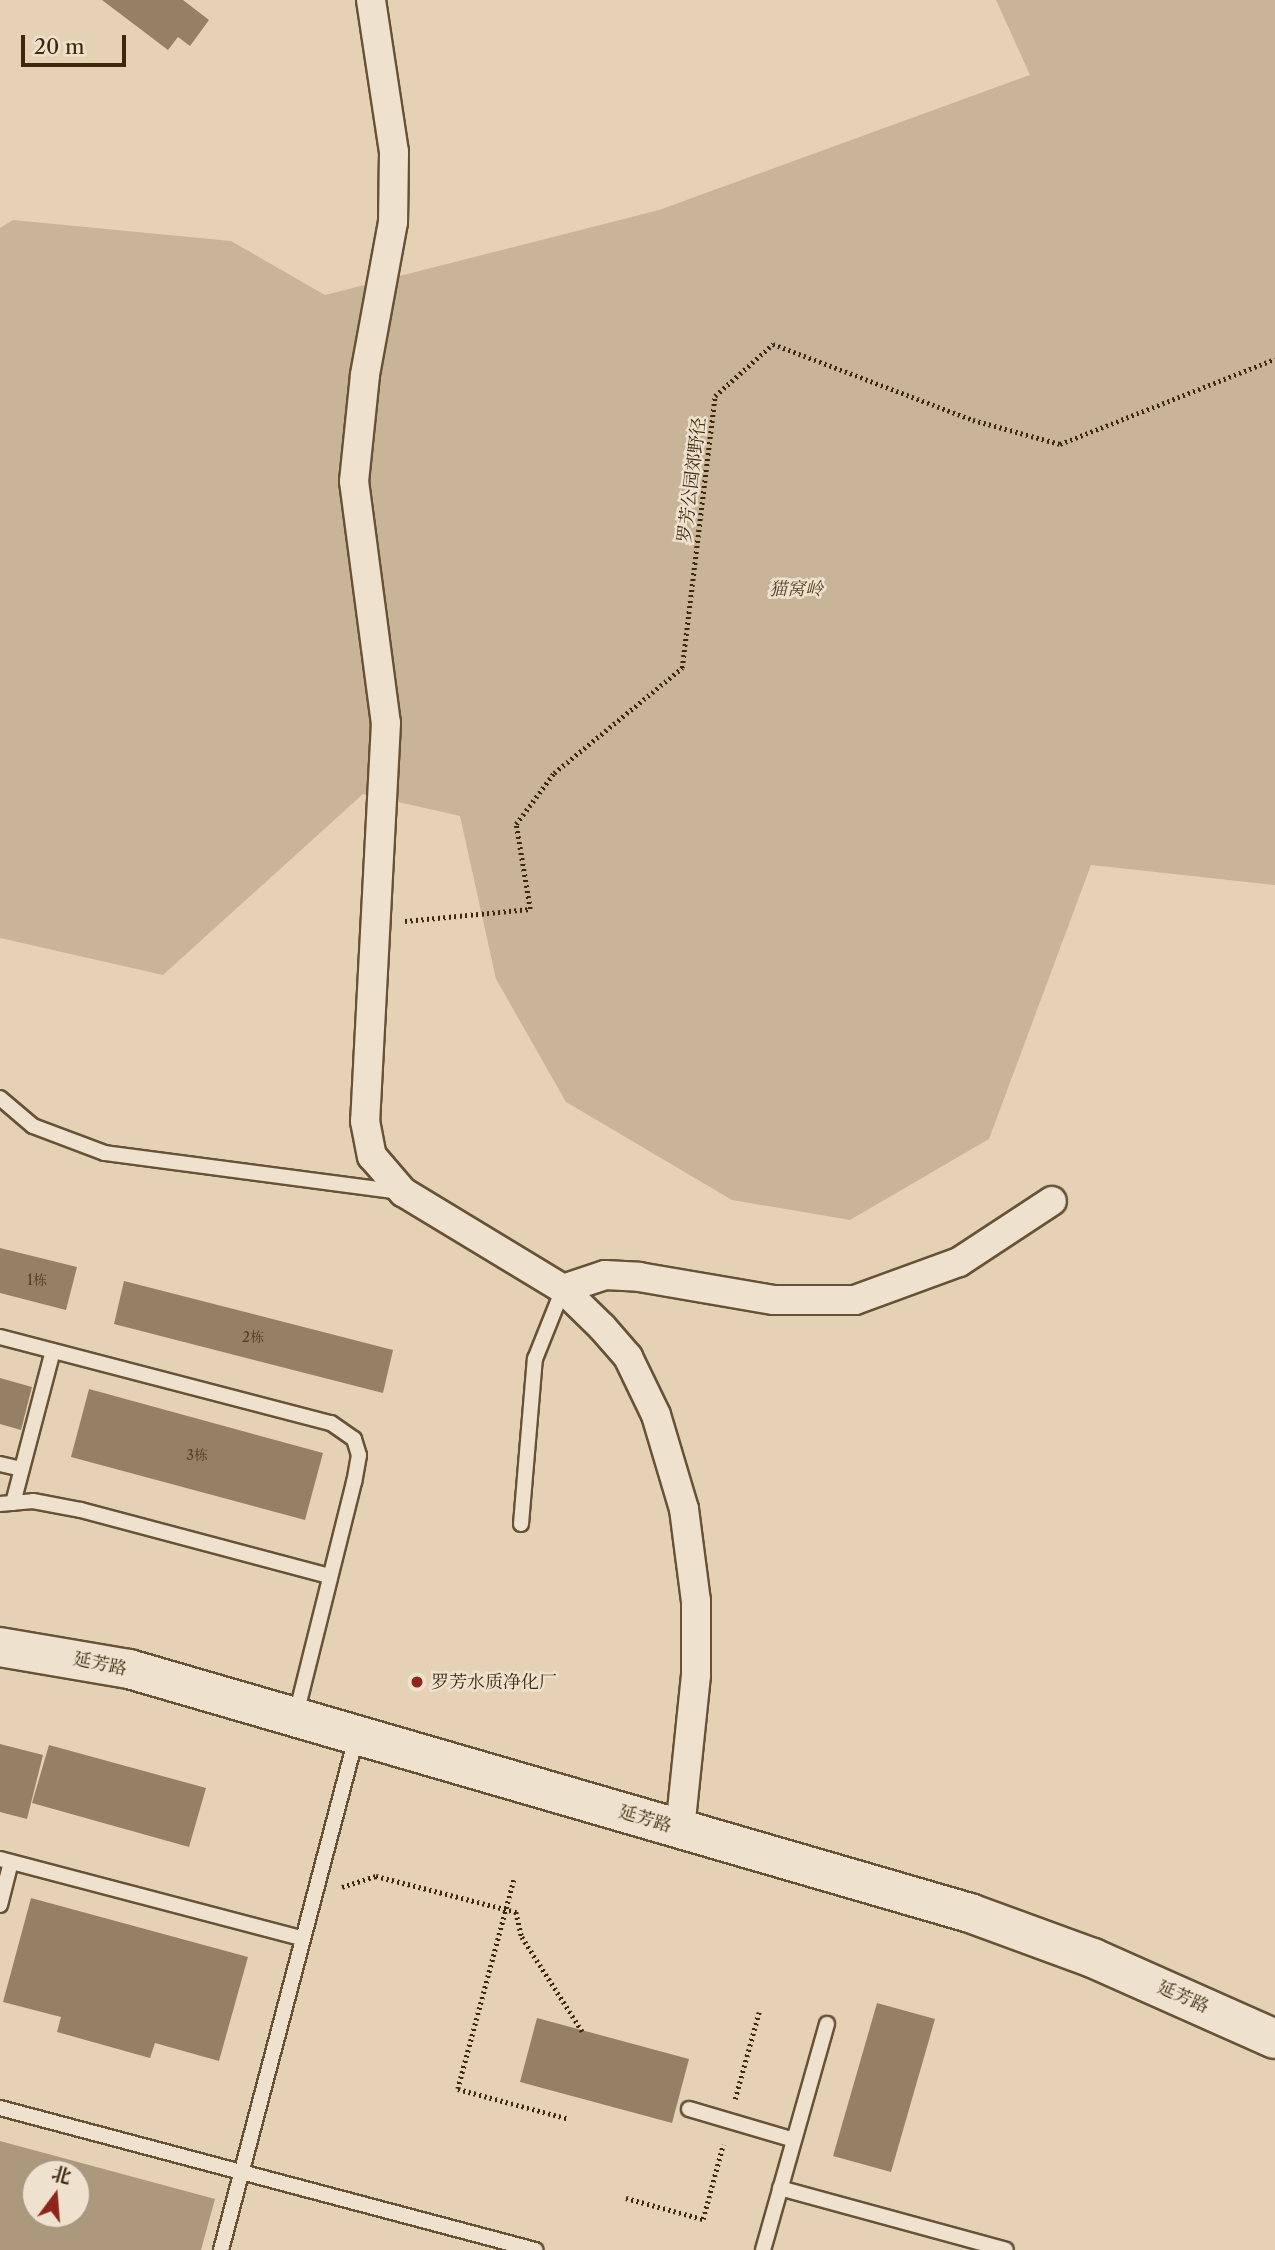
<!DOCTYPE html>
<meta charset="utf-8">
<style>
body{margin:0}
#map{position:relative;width:1275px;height:2250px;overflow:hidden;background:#e5d2b5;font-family:"Libre Caslon Text","Noto Serif SC",serif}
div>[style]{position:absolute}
.green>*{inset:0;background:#c8b598}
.water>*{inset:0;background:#ac987b}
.building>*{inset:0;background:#948063}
.path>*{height:4.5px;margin-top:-2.25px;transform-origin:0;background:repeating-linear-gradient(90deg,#3d280b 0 2px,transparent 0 5.5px)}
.roads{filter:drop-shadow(2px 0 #675236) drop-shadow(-2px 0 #675236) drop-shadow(0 2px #675236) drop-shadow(0 -2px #675236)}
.lane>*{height:14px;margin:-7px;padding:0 7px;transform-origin:7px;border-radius:7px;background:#eee2cf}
.street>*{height:28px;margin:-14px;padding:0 14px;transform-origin:14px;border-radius:14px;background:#eee2cf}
.secondary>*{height:38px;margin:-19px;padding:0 19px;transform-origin:19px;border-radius:19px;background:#eee2cf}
.dots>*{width:19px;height:19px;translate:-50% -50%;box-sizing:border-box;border:4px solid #eee2cf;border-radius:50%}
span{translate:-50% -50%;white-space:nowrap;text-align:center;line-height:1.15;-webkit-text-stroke:5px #eee2cf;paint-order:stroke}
.number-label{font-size:14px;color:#533e21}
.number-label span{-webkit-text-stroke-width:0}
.street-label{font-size:18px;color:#3d280b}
.park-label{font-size:18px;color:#594427;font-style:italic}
.poi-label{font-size:18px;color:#3d280b}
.left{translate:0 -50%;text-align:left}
.north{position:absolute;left:21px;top:2159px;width:70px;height:70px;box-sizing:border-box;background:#eee2cf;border:2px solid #a79881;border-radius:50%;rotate:16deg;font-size:19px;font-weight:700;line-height:28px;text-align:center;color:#3d280b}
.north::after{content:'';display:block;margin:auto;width:24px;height:32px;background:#8f2418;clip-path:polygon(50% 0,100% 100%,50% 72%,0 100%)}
.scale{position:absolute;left:21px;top:35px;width:105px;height:32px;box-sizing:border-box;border:4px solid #3d280b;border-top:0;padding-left:9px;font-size:21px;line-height:24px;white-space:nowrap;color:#3d280b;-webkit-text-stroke:5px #eee2cf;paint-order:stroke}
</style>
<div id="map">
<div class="green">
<i style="clip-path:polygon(996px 0,1275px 0,1275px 885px,1091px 865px,989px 1139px,850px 1220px,732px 1200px,566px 1102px,496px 979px,460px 816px,363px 794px,163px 975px,0 938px,0 228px,13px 220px,231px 241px,325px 295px,659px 210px,1030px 75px)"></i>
</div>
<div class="water">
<i style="clip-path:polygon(evenodd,0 2141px,215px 2199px,201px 2250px,0 2250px,0 2141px,35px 2173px,77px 2173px,77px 2215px,35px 2215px,35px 2173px)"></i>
</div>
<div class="building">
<i style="clip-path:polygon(102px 0,183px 0,209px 20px,190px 46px,178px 37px,168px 50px)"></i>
<i style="clip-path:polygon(0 1248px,77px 1267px,66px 1310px,0 1293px)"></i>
<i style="clip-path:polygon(124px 1281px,393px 1350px,383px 1393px,114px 1324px)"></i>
<i style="clip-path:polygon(0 1378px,32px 1387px,21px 1430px,0 1424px)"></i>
<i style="clip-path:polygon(89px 1389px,323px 1453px,305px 1520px,71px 1457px)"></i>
<i style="clip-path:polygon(0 1744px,43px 1755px,27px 1819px,0 1812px)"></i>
<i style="clip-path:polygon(49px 1745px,206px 1788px,189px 1847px,32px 1803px)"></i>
<i style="clip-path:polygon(31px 1898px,248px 1957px,219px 2061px,155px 2043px,150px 2058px,57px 2032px,61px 2017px,3px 2002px)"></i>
<i style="clip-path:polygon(877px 2003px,935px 2019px,891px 2172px,833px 2156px)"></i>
<i style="clip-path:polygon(537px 2018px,689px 2059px,672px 2123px,520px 2082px)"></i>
</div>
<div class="path">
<i style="left:405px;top:921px;width:126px;rotate:-5.5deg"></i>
<i style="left:530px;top:909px;width:86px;rotate:-99.4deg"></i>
<i style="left:516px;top:824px;width:64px;rotate:-53.3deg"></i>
<i style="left:554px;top:773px;width:166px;rotate:-39.4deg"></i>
<i style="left:682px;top:668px;width:274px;rotate:-83.1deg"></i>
<i style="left:715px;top:396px;width:78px;rotate:-41.9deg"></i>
<i style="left:773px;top:344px;width:214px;rotate:20.8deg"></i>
<i style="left:973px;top:420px;width:90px;rotate:15.4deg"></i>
<i style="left:1060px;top:444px;width:231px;rotate:-21.6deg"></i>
<i style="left:514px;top:1880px;width:216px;rotate:105deg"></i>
<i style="left:458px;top:2089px;width:115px;rotate:15.1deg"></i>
<i style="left:342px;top:1887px;width:36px;rotate:-18deg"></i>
<i style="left:376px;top:1876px;width:145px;rotate:14.4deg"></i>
<i style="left:516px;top:1912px;width:26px;rotate:77deg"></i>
<i style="left:522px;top:1937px;width:112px;rotate:57.4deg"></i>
<i style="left:735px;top:2099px;width:90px;rotate:-74.6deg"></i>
<i style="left:626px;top:2198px;width:80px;rotate:15.3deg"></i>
<i style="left:703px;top:2219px;width:77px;rotate:-74.9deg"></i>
</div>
<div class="roads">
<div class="lane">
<i style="left:0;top:1098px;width:43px;rotate:40.3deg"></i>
<i style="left:33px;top:1126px;width:77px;rotate:20.6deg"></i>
<i style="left:105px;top:1153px;width:299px;rotate:7.5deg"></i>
<i style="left:0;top:1337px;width:342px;rotate:14.6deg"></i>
<i style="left:331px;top:1423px;width:28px;rotate:35deg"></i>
<i style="left:354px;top:1439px;width:17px;rotate:73deg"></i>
<i style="left:359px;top:1455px;width:27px;rotate:100deg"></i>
<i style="left:354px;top:1482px;width:240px;rotate:104deg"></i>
<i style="left:0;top:1464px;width:22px;rotate:13deg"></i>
<i style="left:13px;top:1503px;width:157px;rotate:-75.3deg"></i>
<i style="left:0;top:1504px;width:33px;rotate:-5deg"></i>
<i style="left:33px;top:1501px;width:49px;rotate:10.6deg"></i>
<i style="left:81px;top:1510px;width:257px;rotate:14.9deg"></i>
<i style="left:521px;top:1524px;width:166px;rotate:-85.2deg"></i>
<i style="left:535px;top:1359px;width:75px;rotate:-68.2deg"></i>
<i style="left:0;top:1859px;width:312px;rotate:14.7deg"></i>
<i style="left:0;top:1905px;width:44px;rotate:-75.7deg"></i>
<i style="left:0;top:2108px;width:554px;rotate:14.86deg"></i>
<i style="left:689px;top:2109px;width:109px;rotate:16.4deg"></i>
<i style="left:780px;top:2188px;width:234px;rotate:15.3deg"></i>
<i style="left:221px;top:2250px;width:529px;rotate:-75.23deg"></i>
<i style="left:763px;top:2250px;width:235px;rotate:-74.2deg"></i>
</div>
<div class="street">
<i style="left:371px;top:0;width:154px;rotate:81.4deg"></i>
<i style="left:394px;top:152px;width:70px;rotate:90.8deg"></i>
<i style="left:393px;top:222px;width:156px;rotate:100.4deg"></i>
<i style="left:365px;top:375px;width:107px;rotate:95.9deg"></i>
<i style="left:354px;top:481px;width:244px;rotate:82.5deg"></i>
<i style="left:386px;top:723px;width:399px;rotate:93deg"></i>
<i style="left:365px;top:1121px;width:36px;rotate:79deg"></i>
<i style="left:372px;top:1156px;width:48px;rotate:49.3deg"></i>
<i style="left:403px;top:1192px;width:187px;rotate:31.2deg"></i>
<i style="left:563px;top:1289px;width:54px;rotate:44.3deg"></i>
<i style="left:602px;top:1327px;width:40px;rotate:49deg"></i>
<i style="left:628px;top:1357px;width:64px;rotate:64.2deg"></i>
<i style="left:656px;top:1415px;width:98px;rotate:73.4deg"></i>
<i style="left:684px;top:1509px;width:93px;rotate:82.6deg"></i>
<i style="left:696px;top:1601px;width:74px;rotate:90deg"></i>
<i style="left:696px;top:1675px;width:156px;rotate:95.9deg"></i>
<i style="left:563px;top:1289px;width:44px;rotate:-18.4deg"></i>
<i style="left:605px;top:1275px;width:34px;rotate:3deg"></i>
<i style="left:639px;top:1277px;width:137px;rotate:9.7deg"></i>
<i style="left:774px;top:1300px;width:81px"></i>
<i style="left:855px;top:1300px;width:111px;rotate:-20.1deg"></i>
<i style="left:959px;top:1262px;width:111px;rotate:-33.3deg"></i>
</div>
<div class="secondary">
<i style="left:0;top:1647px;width:131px;rotate:9.7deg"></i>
<i style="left:129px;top:1669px;width:876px;rotate:16.18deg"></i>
<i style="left:970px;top:1913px;width:131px;rotate:20.1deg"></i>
<i style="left:1093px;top:1958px;width:199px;rotate:24deg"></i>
</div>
</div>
<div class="dots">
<i style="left:417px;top:1682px;background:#8f2418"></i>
</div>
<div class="number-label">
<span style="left:37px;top:1280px">1栋</span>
<span style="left:253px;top:1337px">2栋</span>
<span style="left:197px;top:1455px">3栋</span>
</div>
<div class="street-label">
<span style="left:692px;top:480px;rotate:-83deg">罗芳公园郊野径</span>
<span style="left:100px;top:1664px;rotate:12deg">延芳路</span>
<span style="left:645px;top:1819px;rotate:17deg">延芳路</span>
<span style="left:1183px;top:1997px;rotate:24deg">延芳路</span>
</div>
<div class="park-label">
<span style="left:796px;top:589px">猫窝岭</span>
</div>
<div class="poi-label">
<span class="left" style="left:431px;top:1682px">罗芳水质净化厂</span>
</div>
<div class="north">北</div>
<div class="scale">20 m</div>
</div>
